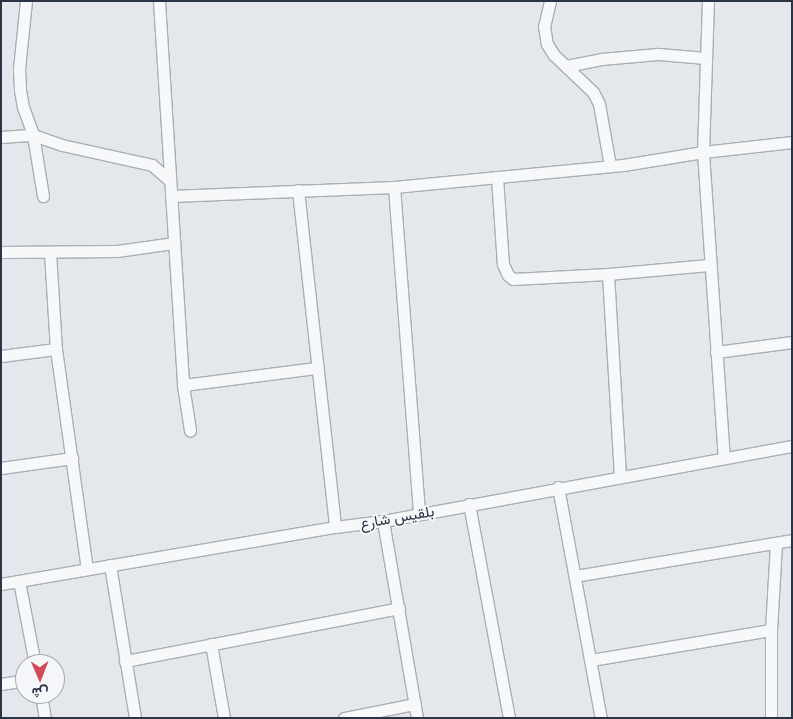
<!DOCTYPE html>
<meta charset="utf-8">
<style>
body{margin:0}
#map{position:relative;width:793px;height:719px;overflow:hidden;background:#e4e7ec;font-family:Poppins,Vazirmatn,sans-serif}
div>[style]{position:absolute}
.roads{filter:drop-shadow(1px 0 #a9aeb7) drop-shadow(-1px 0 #a9aeb7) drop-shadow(0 1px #a9aeb7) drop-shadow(0 -1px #a9aeb7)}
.minor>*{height:11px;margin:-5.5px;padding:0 5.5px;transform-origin:5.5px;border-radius:5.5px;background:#f7f8fa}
span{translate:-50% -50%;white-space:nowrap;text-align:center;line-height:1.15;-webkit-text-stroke:4px #f4f6f9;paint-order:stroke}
.street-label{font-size:15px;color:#2b3445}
.frame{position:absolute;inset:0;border:2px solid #2b3445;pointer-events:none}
.north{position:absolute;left:15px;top:654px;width:50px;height:50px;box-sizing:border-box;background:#f4f6f9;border:1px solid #a4a8b1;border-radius:50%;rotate:179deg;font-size:14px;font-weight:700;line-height:20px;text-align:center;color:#2b3445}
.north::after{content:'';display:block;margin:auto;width:18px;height:22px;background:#d1495b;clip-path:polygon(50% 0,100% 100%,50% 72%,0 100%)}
</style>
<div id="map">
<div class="roads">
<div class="minor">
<i style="left:26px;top:1px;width:68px;rotate:95.9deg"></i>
<i style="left:19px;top:69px;width:21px;rotate:87deg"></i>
<i style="left:20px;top:90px;width:17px;rotate:80deg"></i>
<i style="left:23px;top:107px;width:30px;rotate:70deg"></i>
<i style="left:33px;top:135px;width:62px;rotate:80.7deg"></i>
<i style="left:159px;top:1px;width:385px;rotate:86.4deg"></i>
<i style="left:183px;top:385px;width:46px;rotate:81.2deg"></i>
<i style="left:550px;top:1px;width:26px;rotate:103deg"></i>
<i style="left:544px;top:26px;width:18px;rotate:81deg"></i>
<i style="left:547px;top:44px;width:13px;rotate:58deg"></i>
<i style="left:554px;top:55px;width:54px;rotate:43.5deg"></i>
<i style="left:593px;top:92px;width:13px;rotate:63deg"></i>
<i style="left:599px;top:104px;width:63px;rotate:79.9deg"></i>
<i style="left:708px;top:1px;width:151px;rotate:91.9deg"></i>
<i style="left:703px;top:152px;width:306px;rotate:86.1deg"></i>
<i style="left:566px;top:66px;width:36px;rotate:-11deg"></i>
<i style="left:601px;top:59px;width:57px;rotate:-5deg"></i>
<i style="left:658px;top:54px;width:48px;rotate:4.8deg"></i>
<i style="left:1px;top:137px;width:32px;rotate:-4deg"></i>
<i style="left:33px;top:135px;width:31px;rotate:19deg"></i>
<i style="left:62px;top:145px;width:92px;rotate:12.5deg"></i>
<i style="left:152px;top:165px;width:21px;rotate:41deg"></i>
<i style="left:497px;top:177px;width:87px;rotate:86.1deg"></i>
<i style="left:503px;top:264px;width:12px;rotate:66deg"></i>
<i style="left:508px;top:275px;width:6px;rotate:39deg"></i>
<i style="left:513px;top:279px;width:95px;rotate:-3deg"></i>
<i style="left:608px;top:274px;width:101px;rotate:-5.1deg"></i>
<i style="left:394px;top:187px;width:328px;rotate:85.6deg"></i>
<i style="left:298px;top:190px;width:339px;rotate:83.7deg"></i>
<i style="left:171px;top:196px;width:223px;rotate:-2.3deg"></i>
<i style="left:394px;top:187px;width:230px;rotate:-5.5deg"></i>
<i style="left:623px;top:165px;width:81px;rotate:-9.2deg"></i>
<i style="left:703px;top:152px;width:90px;rotate:-6.4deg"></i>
<i style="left:1px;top:252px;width:116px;rotate:-0.5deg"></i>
<i style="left:117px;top:251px;width:58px;rotate:-8deg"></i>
<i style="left:50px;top:252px;width:97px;rotate:86.5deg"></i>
<i style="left:56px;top:349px;width:222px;rotate:82deg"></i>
<i style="left:608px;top:274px;width:203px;rotate:86.6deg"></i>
<i style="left:716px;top:352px;width:77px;rotate:-7.5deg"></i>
<i style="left:1px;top:356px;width:55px;rotate:-7.3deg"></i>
<i style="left:183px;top:385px;width:134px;rotate:-7.3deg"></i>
<i style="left:1px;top:468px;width:72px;rotate:-8deg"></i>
<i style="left:558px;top:487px;width:235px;rotate:79.5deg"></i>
<i style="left:469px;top:504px;width:218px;rotate:79.4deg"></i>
<i style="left:383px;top:521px;width:200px;rotate:80.2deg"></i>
<i style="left:110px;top:565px;width:155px;rotate:80.7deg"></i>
<i style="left:575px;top:576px;width:220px;rotate:-9.4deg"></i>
<i style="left:19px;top:581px;width:85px;rotate:79.1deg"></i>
<i style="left:1px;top:584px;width:339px;rotate:-9.7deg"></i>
<i style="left:335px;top:527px;width:48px;rotate:-7.1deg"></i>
<i style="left:383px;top:521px;width:416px;rotate:-10.4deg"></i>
<i style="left:211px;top:644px;width:75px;rotate:80deg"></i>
<i style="left:591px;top:660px;width:182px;rotate:-9.5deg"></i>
<i style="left:125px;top:661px;width:279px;rotate:-10.9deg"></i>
<i style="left:1px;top:684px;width:24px;rotate:-9deg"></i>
<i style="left:41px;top:694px;width:24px;rotate:81deg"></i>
<i style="left:344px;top:718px;width:72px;rotate:-11.2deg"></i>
<i style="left:771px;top:718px;width:88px;rotate:-90deg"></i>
<i style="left:771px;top:630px;width:87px;rotate:-86.7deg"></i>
</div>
</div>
<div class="street-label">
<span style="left:397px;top:517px;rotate:-10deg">بلقيس شارع</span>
</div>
<div class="frame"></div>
<div class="north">ش</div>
</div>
